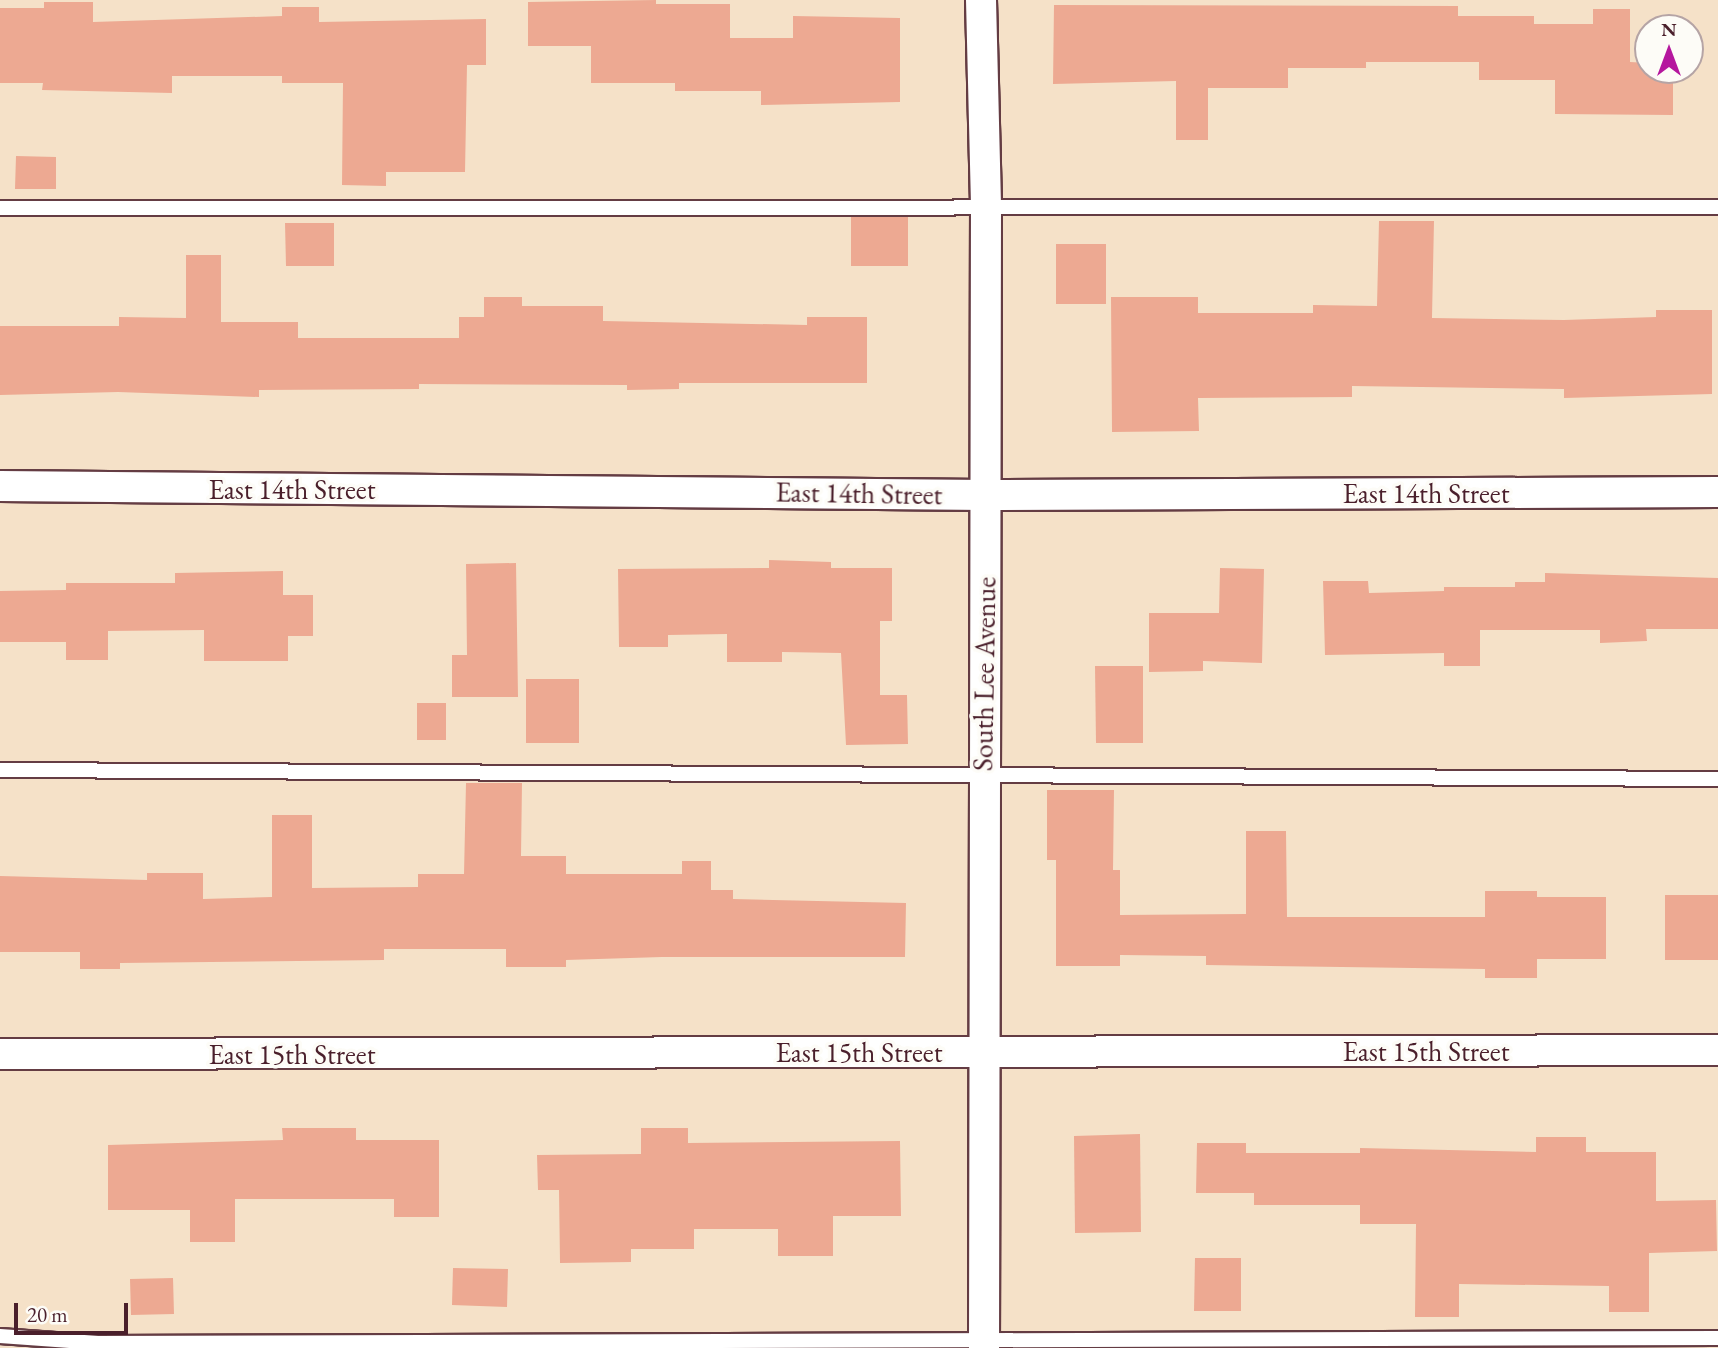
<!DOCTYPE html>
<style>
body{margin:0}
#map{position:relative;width:1718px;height:1348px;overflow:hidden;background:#f5e1c8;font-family:"EB Garamond",serif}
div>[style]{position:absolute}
.building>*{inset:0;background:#eda992}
.roads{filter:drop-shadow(2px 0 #643c43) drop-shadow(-2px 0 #643c43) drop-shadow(0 2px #643c43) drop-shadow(0 -2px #643c43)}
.service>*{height:14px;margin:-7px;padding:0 7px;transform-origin:7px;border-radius:7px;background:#fff}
.minor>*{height:30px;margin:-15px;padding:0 15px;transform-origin:15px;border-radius:15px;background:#fff}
span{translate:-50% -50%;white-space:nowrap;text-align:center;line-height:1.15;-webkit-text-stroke:7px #fdfcf7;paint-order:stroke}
.street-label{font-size:28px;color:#4a1f2b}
.north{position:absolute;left:1634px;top:14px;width:70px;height:70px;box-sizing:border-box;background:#fdfcf7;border:2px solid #b5a4a5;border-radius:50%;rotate:0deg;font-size:19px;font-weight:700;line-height:28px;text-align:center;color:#4a1f2b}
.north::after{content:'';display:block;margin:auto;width:24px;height:32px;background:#b5179e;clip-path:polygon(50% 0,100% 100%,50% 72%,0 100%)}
.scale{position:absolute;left:14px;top:1303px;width:114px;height:32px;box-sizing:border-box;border:4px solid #4a1f2b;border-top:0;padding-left:9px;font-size:21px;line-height:24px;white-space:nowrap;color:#4a1f2b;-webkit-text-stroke:5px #fdfcf7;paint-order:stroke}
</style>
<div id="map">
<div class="building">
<i style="clip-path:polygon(656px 0,656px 4px,730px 4px,730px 38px,793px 38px,793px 16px,900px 18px,900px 102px,761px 105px,761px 91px,675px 91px,675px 83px,591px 83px,591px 46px,528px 46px,528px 2px)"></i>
<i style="clip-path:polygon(44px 2px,93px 2px,93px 22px,282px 16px,282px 7px,319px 7px,319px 22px,486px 19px,486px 65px,467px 65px,465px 172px,386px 172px,386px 186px,342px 185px,343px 83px,282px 83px,282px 76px,172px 76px,172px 93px,42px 90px,43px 83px,0 83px,0 8px,44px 8px)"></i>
<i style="clip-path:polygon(1054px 5px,1458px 6px,1458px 16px,1534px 16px,1534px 24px,1593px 24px,1593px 9px,1630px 9px,1630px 62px,1648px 63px,1648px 70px,1673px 70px,1673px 115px,1555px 114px,1555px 80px,1479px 80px,1479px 62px,1366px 62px,1366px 68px,1288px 68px,1288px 88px,1208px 88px,1208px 140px,1176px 140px,1176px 81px,1053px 84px)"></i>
<i style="clip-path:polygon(16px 156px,56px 157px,56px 189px,15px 189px)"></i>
<i style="clip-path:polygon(851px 217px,908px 217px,908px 266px,851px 266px)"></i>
<i style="clip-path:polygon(1379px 221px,1434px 221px,1432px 318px,1564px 320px,1656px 317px,1656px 310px,1712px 310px,1712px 394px,1564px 398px,1564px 389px,1352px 386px,1352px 397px,1198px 398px,1199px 431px,1112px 432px,1111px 297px,1198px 297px,1198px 313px,1313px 313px,1313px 305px,1377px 306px)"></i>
<i style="clip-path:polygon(285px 223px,334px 223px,334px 266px,286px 266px)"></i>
<i style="clip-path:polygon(1056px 244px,1106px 244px,1106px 304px,1056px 304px)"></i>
<i style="clip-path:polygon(186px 255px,221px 255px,221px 322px,298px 322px,298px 338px,459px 338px,459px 317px,484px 317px,484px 297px,522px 297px,522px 306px,603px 306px,603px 321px,807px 325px,807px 317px,867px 317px,867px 383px,679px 383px,679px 389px,627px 390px,627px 385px,419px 384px,419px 389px,259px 390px,259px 397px,118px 392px,0 395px,0 326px,119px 326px,119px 317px,186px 318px)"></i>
<i style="clip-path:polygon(769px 560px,831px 562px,831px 568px,892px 568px,892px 621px,880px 621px,880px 695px,907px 695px,908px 744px,846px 745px,841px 653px,782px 652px,782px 662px,727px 662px,727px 634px,668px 635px,668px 647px,619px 647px,618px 569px,769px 568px)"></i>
<i style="clip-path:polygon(516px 563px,518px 697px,452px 697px,452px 655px,467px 655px,466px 564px)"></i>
<i style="clip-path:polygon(1220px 568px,1264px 569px,1262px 663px,1203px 661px,1203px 671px,1149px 672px,1149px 613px,1219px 613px)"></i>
<i style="clip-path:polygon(283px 571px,283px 595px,313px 595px,313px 636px,288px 636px,288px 661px,204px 661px,204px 630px,108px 631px,108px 660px,66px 660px,66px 642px,0 642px,0 591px,66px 590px,66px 583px,175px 583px,175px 573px)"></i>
<i style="clip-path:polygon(1545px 573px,1718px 578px,1718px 629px,1646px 629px,1647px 641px,1600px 643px,1600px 630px,1480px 630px,1480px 666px,1444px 666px,1444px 653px,1325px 655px,1323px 581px,1368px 581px,1369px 593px,1444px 591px,1444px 587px,1515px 587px,1515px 582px,1545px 582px)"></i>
<i style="clip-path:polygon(1095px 666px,1143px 666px,1143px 743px,1096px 743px)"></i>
<i style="clip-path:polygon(526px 679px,579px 679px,579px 743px,526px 743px)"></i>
<i style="clip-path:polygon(417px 703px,446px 703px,446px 740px,417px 740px)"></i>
<i style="clip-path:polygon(466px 783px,522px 783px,521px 856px,566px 856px,566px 874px,682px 874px,682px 861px,711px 861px,711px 890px,733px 890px,733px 899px,906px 903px,905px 957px,662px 957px,566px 960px,566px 967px,506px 967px,506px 949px,384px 949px,384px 960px,120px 963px,120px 969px,80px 969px,80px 952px,0 952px,0 876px,147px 880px,147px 873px,203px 873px,203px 899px,272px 897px,272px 815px,312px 815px,312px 888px,418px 887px,418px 874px,464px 874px)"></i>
<i style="clip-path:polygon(1047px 790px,1114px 790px,1113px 870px,1120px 870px,1120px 915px,1246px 914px,1246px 831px,1286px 831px,1287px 917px,1485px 917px,1485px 891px,1537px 891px,1537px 897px,1606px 897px,1606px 959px,1537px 959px,1537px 978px,1485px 978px,1485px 969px,1206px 965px,1206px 956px,1120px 955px,1120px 966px,1056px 966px,1056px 860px,1047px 860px)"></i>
<i style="clip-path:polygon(1665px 895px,1718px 895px,1718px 960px,1665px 960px)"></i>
<i style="clip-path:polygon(282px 1128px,356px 1128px,356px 1140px,439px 1140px,439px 1217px,394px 1217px,394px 1199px,235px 1199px,235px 1242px,190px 1242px,190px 1210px,108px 1210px,108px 1145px,283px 1140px)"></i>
<i style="clip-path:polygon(641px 1128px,688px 1128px,688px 1143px,900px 1141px,901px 1216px,833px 1216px,833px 1256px,778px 1256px,778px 1229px,694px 1229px,694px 1249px,631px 1249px,631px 1262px,560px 1263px,559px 1190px,538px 1190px,537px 1155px,641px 1154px)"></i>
<i style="clip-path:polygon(1140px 1134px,1141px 1232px,1075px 1233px,1074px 1136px)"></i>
<i style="clip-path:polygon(1536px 1137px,1586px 1137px,1586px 1152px,1656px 1152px,1656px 1201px,1716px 1200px,1717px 1251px,1649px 1253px,1649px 1312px,1609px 1312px,1609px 1286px,1459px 1284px,1459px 1317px,1415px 1317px,1416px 1224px,1360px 1224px,1360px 1205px,1254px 1205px,1254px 1193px,1196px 1193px,1197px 1143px,1246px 1143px,1246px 1153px,1360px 1153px,1360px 1148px,1536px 1152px)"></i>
<i style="clip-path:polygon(1195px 1258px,1241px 1258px,1241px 1311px,1194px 1311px)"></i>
<i style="clip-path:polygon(453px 1268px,508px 1269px,507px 1307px,452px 1305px)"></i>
<i style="clip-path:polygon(173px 1278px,174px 1314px,131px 1315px,130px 1279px)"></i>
</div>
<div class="roads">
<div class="service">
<i style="left:0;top:208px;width:1718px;rotate:-0.03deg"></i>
<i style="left:0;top:770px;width:1718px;rotate:0.3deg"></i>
<i style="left:0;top:1336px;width:98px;rotate:4.1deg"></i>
<i style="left:98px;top:1343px;width:1620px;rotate:-0.18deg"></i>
</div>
<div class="minor">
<i style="left:981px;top:0;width:205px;rotate:88.6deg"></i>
<i style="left:986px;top:205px;width:1143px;rotate:90.1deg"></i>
<i style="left:0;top:486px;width:986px;rotate:0.52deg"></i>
<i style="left:986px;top:495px;width:732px;rotate:-0.23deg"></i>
<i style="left:0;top:1054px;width:1718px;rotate:-0.13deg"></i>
</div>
</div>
<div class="street-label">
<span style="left:292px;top:489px">East 14th Street</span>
<span style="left:859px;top:493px;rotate:1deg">East 14th Street</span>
<span style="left:1426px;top:493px">East 14th Street</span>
<span style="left:984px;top:674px;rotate:-89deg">South Lee Avenue</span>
<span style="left:1426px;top:1051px">East 15th Street</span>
<span style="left:859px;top:1052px">East 15th Street</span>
<span style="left:292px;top:1054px">East 15th Street</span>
</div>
<div class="north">N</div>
<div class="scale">20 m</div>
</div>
